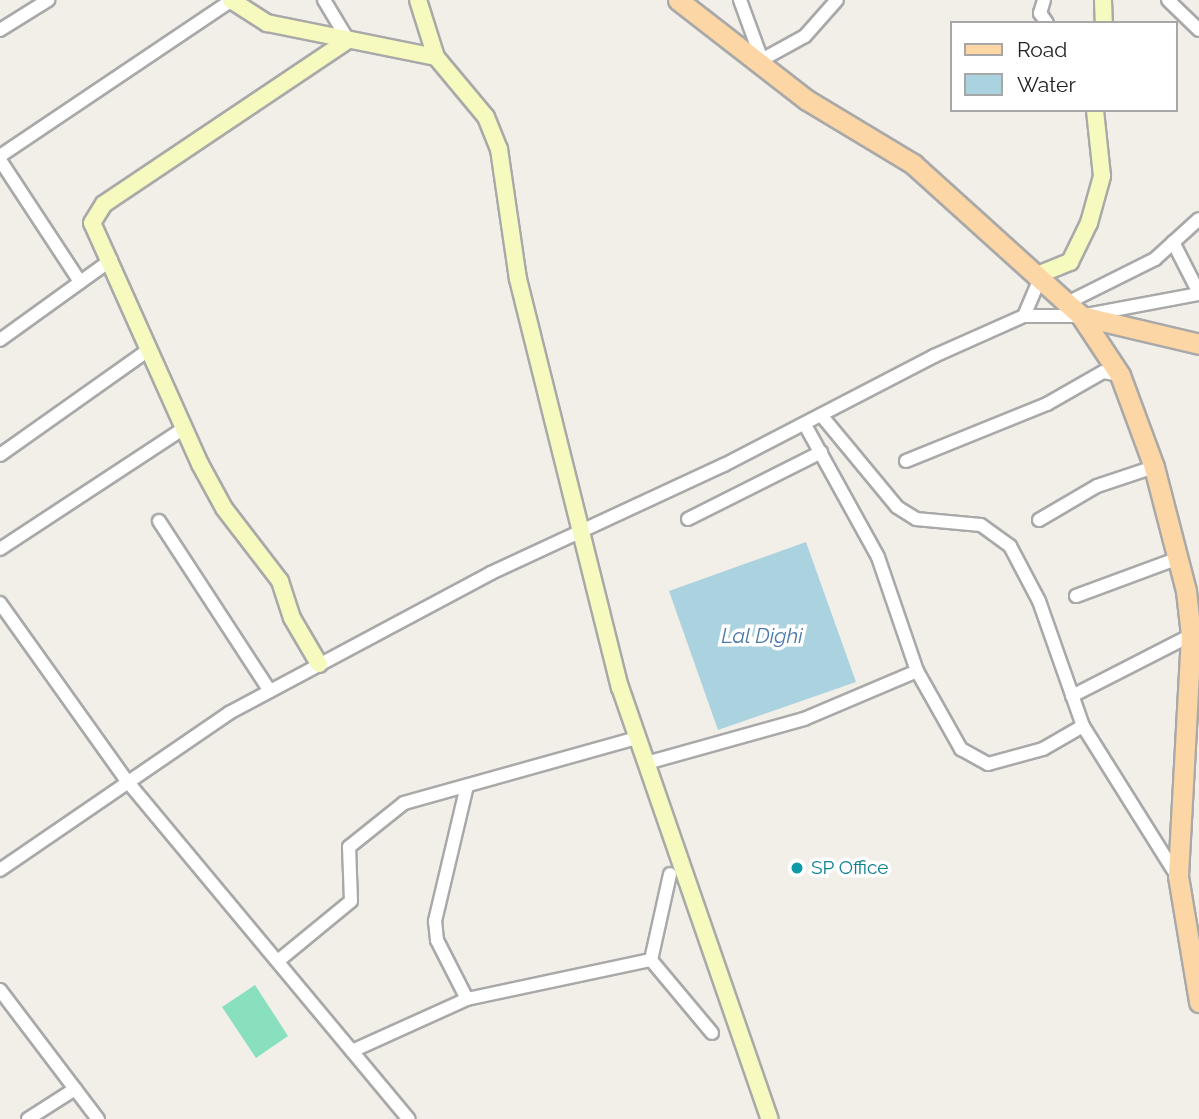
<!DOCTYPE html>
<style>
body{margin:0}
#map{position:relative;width:1199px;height:1119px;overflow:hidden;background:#f2efe9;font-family:Raleway,sans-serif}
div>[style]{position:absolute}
.pitch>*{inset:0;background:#88e0be}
.water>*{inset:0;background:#aad3df}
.roads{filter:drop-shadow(2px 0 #a9a9a9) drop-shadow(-2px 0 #a9a9a9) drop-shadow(0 2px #a9a9a9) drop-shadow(0 -2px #a9a9a9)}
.street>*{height:12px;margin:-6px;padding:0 6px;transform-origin:6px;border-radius:6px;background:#fff}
.secondary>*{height:16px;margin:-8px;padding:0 8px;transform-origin:8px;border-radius:8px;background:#f7fabf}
.primary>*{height:19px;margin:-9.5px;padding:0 9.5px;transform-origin:9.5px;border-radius:9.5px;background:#fcd6a4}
.dots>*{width:19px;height:19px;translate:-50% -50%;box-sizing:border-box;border:4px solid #fff;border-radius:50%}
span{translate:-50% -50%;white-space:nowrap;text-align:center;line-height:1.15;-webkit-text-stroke:7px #fff;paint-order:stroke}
.culture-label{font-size:19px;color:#0d838f}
.left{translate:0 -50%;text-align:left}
.water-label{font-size:21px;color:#4a7aab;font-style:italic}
.legend{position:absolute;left:950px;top:21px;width:228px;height:91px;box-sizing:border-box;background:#fff;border:2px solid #a7a7a7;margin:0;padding:9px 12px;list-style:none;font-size:21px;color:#222}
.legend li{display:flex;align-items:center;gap:14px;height:35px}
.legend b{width:35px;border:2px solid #a7a7a7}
</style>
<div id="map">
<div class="pitch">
<i style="clip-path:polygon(255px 985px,288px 1036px,256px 1058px,222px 1007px)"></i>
</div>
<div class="water">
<i style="clip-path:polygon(806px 542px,856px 682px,718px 730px,669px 591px)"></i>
</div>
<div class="roads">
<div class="street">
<i style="left:324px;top:0;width:47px;rotate:59deg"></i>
<i style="left:740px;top:0;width:64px;rotate:69.9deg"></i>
<i style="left:1044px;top:0;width:14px;rotate:107deg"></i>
<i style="left:1040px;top:13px;width:12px;rotate:55deg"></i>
<i style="left:1168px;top:0;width:43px;rotate:44.1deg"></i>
<i style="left:0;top:30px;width:57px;rotate:-32deg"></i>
<i style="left:756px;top:63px;width:56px;rotate:-28.9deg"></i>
<i style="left:805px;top:36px;width:48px;rotate:-48.4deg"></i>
<i style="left:0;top:156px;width:280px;rotate:-33.9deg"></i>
<i style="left:0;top:160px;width:146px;rotate:56.7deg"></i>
<i style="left:1173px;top:242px;width:57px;rotate:63deg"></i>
<i style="left:1065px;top:304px;width:101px;rotate:-26.6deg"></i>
<i style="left:1155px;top:259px;width:59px;rotate:-42.3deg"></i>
<i style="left:1024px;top:316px;width:39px;rotate:-67deg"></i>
<i style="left:0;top:340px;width:137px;rotate:-35.8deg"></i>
<i style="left:821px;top:415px;width:119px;rotate:50.4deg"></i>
<i style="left:897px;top:507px;width:22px;rotate:32deg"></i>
<i style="left:916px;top:519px;width:65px;rotate:5.3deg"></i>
<i style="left:981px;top:525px;width:36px;rotate:36deg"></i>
<i style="left:1010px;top:546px;width:62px;rotate:62.2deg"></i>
<i style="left:1039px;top:601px;width:133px;rotate:70.6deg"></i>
<i style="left:0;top:455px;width:180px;rotate:-35.3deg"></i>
<i style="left:906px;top:461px;width:152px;rotate:-22deg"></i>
<i style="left:1047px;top:404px;width:64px;rotate:-29.7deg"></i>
<i style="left:1103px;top:372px;width:17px;rotate:10deg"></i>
<i style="left:688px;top:519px;width:149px;rotate:-26.7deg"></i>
<i style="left:1039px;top:520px;width:67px;rotate:-30.4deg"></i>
<i style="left:1097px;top:486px;width:60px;rotate:-18.4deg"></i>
<i style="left:159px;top:521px;width:203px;rotate:56.9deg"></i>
<i style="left:0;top:549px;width:219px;rotate:-33.3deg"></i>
<i style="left:1076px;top:596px;width:107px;rotate:-20.3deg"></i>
<i style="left:0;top:603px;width:219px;rotate:54.5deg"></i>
<i style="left:127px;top:781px;width:440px;rotate:50.2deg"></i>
<i style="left:917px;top:671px;width:90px;rotate:60.6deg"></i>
<i style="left:961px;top:749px;width:31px;rotate:29deg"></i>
<i style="left:988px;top:764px;width:57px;rotate:-15.3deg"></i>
<i style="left:1043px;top:749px;width:46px;rotate:-29.9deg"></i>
<i style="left:1083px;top:726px;width:177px;rotate:57.9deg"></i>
<i style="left:1072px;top:696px;width:136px;rotate:-27.1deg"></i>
<i style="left:650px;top:762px;width:160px;rotate:-15.6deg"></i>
<i style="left:804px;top:719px;width:123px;rotate:-23deg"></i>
<i style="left:917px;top:671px;width:120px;rotate:-108.9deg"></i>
<i style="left:878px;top:557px;width:145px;rotate:-118.9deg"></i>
<i style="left:0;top:870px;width:278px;rotate:-34.4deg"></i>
<i style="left:229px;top:713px;width:297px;rotate:-28.1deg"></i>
<i style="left:491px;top:573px;width:257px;rotate:-24.9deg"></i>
<i style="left:724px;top:465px;width:237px;rotate:-27.4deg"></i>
<i style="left:934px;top:356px;width:98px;rotate:-24deg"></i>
<i style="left:1024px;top:316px;width:57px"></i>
<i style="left:1081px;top:316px;width:120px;rotate:-10.6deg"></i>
<i style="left:651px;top:960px;width:95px;rotate:50.1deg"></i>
<i style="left:278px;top:961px;width:94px;rotate:-39.4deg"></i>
<i style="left:351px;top:901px;width:54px;rotate:-92.1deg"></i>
<i style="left:349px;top:847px;width:70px;rotate:-38.7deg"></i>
<i style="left:404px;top:803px;width:242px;rotate:-15.6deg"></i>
<i style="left:0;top:990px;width:162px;rotate:52.8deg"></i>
<i style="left:467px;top:999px;width:188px;rotate:-12deg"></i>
<i style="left:651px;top:960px;width:88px;rotate:-77.5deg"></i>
<i style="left:352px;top:1051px;width:126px;rotate:-24.3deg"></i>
<i style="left:467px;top:999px;width:66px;rotate:-117deg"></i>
<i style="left:437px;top:940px;width:19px;rotate:-96deg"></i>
<i style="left:435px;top:921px;width:139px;rotate:-76.7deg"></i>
<i style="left:28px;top:1119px;width:56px;rotate:-32.6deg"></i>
</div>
<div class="secondary">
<i style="left:231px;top:0;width:43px;rotate:32.6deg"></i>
<i style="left:267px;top:23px;width:172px;rotate:11.4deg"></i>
<i style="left:418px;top:0;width:60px;rotate:72.5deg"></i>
<i style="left:436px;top:57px;width:78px;rotate:50.2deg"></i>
<i style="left:486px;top:117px;width:35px;rotate:68deg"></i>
<i style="left:499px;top:149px;width:131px;rotate:81.7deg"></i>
<i style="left:518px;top:279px;width:421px;rotate:76deg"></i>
<i style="left:620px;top:687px;width:457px;rotate:70.9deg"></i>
<i style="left:1103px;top:0;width:23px;rotate:88deg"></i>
<i style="left:1035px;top:276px;width:38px;rotate:-22deg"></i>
<i style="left:1070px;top:262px;width:43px;rotate:-64deg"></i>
<i style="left:1089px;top:223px;width:49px;rotate:-74.5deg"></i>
<i style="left:1102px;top:176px;width:66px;rotate:-96.1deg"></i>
<i style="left:319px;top:664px;width:53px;rotate:-120.4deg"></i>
<i style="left:292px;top:618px;width:39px;rotate:-108deg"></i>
<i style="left:280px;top:581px;width:92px;rotate:-127.5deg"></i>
<i style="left:224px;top:508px;width:50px;rotate:-118.6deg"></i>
<i style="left:200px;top:464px;width:264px;rotate:-114.1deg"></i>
<i style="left:92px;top:223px;width:22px;rotate:-58deg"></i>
<i style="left:104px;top:204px;width:294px;rotate:-33.9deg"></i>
</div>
<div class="primary">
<i style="left:678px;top:0;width:163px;rotate:37.8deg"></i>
<i style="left:807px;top:100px;width:124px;rotate:31.1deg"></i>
<i style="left:913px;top:164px;width:227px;rotate:42.1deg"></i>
<i style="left:1081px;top:316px;width:71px;rotate:56.5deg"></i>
<i style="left:1120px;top:375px;width:98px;rotate:69.7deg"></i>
<i style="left:1154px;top:467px;width:128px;rotate:75.5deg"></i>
<i style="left:1186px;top:591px;width:44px;rotate:83.5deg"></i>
<i style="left:1191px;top:635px;width:241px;rotate:93.1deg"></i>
<i style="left:1178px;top:876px;width:128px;rotate:80.5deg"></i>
<i style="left:1081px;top:316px;width:121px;rotate:13.3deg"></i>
</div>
</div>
<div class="dots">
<i style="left:797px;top:868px;background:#0f9aa8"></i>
</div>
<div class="culture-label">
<span class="left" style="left:811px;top:868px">SP Office</span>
</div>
<div class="water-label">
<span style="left:762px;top:636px">Lal Dighi</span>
</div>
<ul class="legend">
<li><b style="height:9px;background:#fcd6a4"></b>Road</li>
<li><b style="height:19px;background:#aad3df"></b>Water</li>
</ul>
</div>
